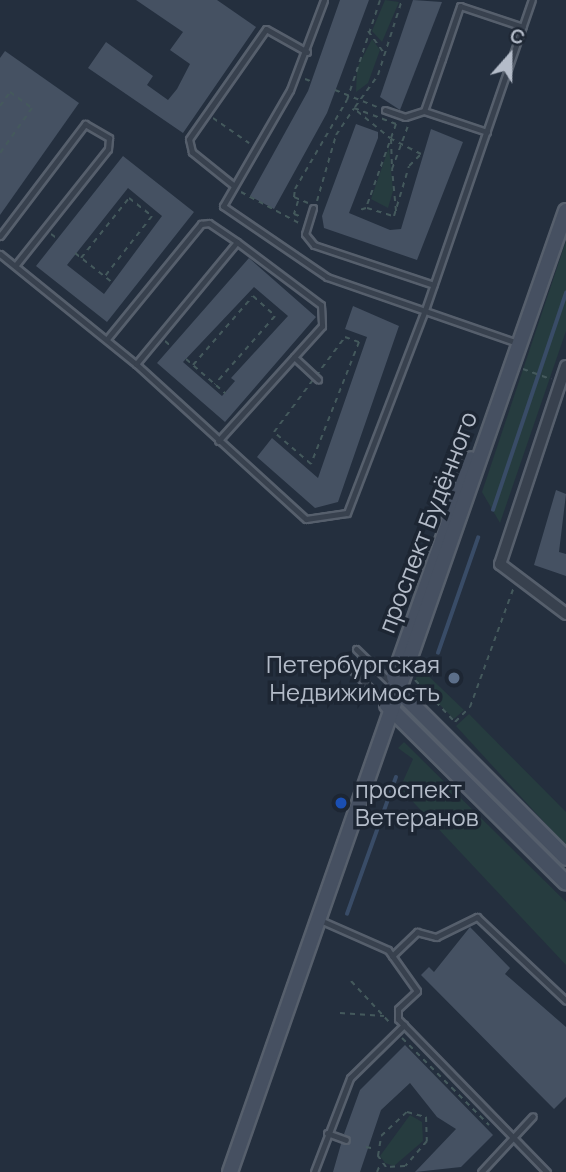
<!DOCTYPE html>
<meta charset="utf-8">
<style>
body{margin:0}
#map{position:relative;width:566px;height:1172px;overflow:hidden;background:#242f3e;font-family:Manrope,sans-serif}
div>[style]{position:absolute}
.green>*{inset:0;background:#263c3f}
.stream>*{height:3.5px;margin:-1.75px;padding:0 1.75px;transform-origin:1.75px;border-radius:1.75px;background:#394c67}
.building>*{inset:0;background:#455162}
.path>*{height:2px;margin-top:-1px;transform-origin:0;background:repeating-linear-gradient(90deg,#44595c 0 5px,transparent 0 10px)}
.roads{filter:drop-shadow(2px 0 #565f6c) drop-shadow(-2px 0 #565f6c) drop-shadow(0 2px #565f6c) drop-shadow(0 -2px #565f6c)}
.lane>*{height:5px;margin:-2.5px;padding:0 2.5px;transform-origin:2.5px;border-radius:2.5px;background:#38414e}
.street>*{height:10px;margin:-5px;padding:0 5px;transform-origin:5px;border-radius:5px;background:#38414e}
.secondary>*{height:14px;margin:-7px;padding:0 7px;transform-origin:7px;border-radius:7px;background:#465061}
.dots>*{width:19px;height:19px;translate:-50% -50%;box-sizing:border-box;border:4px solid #1d2633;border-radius:50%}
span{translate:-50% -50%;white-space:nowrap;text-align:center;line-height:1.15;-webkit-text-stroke:7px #1d2633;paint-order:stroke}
.street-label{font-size:24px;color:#b4bcc9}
.poi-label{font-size:24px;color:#b4bcc9}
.right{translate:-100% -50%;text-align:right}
.left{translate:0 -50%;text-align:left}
.north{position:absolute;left:475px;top:21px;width:70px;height:70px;-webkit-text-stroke:5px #1d2633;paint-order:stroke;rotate:21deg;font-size:19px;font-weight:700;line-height:28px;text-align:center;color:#b4bcc9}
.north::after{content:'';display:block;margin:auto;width:24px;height:32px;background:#b4bcc9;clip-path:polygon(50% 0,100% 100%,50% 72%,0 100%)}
</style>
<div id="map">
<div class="green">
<i style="clip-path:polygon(385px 0,399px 2px,382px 42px,372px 31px)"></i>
<i style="clip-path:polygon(372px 39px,380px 50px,368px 83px,356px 92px,357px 68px)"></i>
<i style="clip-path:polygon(389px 147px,393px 191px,388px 208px,371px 199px)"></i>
<i style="clip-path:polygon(566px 241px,566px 331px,500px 523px,482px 492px)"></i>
<i style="clip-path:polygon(417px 665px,464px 710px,454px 719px,416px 681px)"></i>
<i style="clip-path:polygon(469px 714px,566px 812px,566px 846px,456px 726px)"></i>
<i style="clip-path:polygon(404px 742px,566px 902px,566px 965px,400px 788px,413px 759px,398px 748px)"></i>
<i style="clip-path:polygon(410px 1115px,422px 1122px,423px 1141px,394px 1166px,385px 1163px,380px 1156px)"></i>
</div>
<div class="stream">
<i style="left:493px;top:510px;width:229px;rotate:-71.4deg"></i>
<i style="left:438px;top:653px;width:122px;rotate:-70.8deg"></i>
<i style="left:347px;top:914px;width:145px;rotate:-70.3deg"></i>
</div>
<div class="building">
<i style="clip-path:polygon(136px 0,217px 0,256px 27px,183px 133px,88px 68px,106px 42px,153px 76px,147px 85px,168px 100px,177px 89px,190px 64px,170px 50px,183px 32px)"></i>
<i style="clip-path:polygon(340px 0,369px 0,327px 113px,274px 209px,250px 196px,308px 91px)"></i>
<i style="clip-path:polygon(413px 0,442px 2px,400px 110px,380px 97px)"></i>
<i style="clip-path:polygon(5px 51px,79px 103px,0 215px,0 58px)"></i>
<i style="clip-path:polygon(356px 124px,378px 132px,378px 138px,349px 213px,390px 230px,401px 229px,431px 129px,463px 142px,417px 260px,324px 228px,322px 216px)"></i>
<i style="clip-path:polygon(evenodd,123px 156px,194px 212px,107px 322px,36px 266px,123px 156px,128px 188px,162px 216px,104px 294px,67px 265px,128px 188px)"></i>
<i style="clip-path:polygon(evenodd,249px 258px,316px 317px,225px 422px,157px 363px,249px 258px,254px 287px,288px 316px,231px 378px,235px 381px,222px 396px,183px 362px,254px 287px)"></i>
<i style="clip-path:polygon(353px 306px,399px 326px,338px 502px,315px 508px,257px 457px,272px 438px,318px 478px,367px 337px,345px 329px)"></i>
<i style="clip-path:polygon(556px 490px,566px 494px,559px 552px,566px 554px,566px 576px,534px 565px)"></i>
<i style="clip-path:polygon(470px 927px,510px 968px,505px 974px,566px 1027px,566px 1097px,554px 1109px,421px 975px,429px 967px,434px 972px)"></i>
<i style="clip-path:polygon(405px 1045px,493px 1135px,461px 1167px,415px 1172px,456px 1129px,437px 1117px,410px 1083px,381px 1110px,360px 1172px,333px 1172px,341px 1144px,351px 1141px,344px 1134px,360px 1090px)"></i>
</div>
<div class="path">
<i style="left:368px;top:31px;width:26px;rotate:54deg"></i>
<i style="left:305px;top:79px;width:9px;rotate:21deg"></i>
<i style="left:335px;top:90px;width:45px;rotate:22deg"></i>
<i style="left:0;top:106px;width:17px;rotate:-54deg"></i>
<i style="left:10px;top:92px;width:27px;rotate:36deg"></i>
<i style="left:32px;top:108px;width:55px;rotate:125.4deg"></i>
<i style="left:355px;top:107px;width:39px;rotate:-54deg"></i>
<i style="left:378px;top:75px;width:79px;rotate:-72.3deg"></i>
<i style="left:357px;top:111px;width:43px;rotate:39.3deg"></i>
<i style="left:213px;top:118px;width:44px;rotate:34.8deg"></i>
<i style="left:241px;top:192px;width:68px;rotate:28.1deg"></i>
<i style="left:298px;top:201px;width:14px;rotate:107deg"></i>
<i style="left:294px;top:214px;width:9px;rotate:21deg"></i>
<i style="left:317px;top:201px;width:69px;rotate:-73.9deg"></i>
<i style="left:336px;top:135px;width:32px;rotate:-56deg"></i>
<i style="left:354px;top:108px;width:45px;rotate:20.9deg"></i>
<i style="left:396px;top:124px;width:89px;rotate:109.7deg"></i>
<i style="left:366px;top:208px;width:9px;rotate:162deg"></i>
<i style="left:308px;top:203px;width:15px;rotate:-157deg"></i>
<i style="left:294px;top:197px;width:8px;rotate:-83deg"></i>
<i style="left:295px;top:189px;width:103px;rotate:-59.7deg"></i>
<i style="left:347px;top:100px;width:105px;rotate:-71.7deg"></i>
<i style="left:367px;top:208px;width:28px;rotate:17deg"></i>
<i style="left:394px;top:216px;width:52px;rotate:-73.3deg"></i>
<i style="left:409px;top:166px;width:17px;rotate:-45deg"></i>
<i style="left:421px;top:154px;width:34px;rotate:-153deg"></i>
<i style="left:391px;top:139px;width:30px;rotate:88deg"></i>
<i style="left:396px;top:211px;width:42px;rotate:-95.4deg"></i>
<i style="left:392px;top:169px;width:49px;rotate:-69.7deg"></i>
<i style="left:51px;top:234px;width:9px;rotate:36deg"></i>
<i style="left:75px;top:253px;width:48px;rotate:38.3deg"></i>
<i style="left:81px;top:258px;width:77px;rotate:-51.3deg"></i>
<i style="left:129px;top:198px;width:29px;rotate:38deg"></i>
<i style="left:152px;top:216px;width:76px;rotate:128.1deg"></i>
<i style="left:345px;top:337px;width:15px;rotate:20deg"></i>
<i style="left:359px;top:342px;width:131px;rotate:111.5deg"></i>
<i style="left:311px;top:464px;width:49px;rotate:-139.1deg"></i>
<i style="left:274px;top:432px;width:119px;rotate:-53.2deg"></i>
<i style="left:165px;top:341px;width:9px;rotate:41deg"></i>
<i style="left:186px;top:359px;width:52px;rotate:41.1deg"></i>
<i style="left:193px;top:365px;width:91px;rotate:-49deg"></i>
<i style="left:253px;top:296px;width:30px;rotate:42deg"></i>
<i style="left:275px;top:316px;width:91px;rotate:131.4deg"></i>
<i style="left:523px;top:369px;width:30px;rotate:20deg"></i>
<i style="left:415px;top:680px;width:58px;rotate:46.4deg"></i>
<i style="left:455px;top:722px;width:21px;rotate:-45deg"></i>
<i style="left:470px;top:707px;width:128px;rotate:-69.9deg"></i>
<i style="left:351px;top:981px;width:59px;rotate:47.1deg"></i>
<i style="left:340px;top:1013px;width:44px;rotate:3.9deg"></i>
<i style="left:402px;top:1038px;width:123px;rotate:45deg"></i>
<i style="left:407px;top:1112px;width:20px;rotate:15deg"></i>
<i style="left:426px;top:1117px;width:24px;rotate:88deg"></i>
<i style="left:427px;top:1141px;width:33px;rotate:131deg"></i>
<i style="left:405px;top:1166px;width:19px;rotate:177deg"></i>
<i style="left:386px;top:1167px;width:14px;rotate:-126deg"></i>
<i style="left:378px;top:1156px;width:20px;rotate:-81deg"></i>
<i style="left:381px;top:1136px;width:35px;rotate:-43deg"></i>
<i style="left:366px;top:1147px;width:10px;rotate:11deg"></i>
<i style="left:377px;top:1172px;width:8px;rotate:-67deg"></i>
</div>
<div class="roads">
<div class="lane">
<i style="left:324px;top:0;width:96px;rotate:110.7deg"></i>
<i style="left:290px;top:90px;width:134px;rotate:120deg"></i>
<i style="left:223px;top:206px;width:126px;rotate:34.3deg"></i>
<i style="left:327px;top:277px;width:202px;rotate:19.1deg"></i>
<i style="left:385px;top:110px;width:21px;rotate:19deg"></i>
<i style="left:405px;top:117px;width:20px;rotate:-18deg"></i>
<i style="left:487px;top:132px;width:66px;rotate:-161.6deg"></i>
<i style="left:424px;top:111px;width:55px;rotate:-70.9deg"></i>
<i style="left:442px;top:59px;width:56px;rotate:-71.2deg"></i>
<i style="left:460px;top:6px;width:66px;rotate:18.4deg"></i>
<i style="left:233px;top:185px;width:53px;rotate:-141.2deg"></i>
<i style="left:192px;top:152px;width:13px;rotate:-103deg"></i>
<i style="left:189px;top:139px;width:134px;rotate:-55deg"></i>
<i style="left:266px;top:29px;width:47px;rotate:29.3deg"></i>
<i style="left:313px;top:208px;width:27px;rotate:107deg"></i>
<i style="left:305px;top:234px;width:14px;rotate:51deg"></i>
<i style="left:314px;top:245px;width:126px;rotate:18.4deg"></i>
<i style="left:0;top:236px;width:141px;rotate:-52.8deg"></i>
<i style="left:85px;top:124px;width:28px;rotate:30deg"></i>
<i style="left:109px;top:138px;width:11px;rotate:95deg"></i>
<i style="left:108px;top:149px;width:149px;rotate:128.5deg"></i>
<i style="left:0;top:254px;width:175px;rotate:39deg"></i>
<i style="left:136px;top:364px;width:230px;rotate:42.4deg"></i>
<i style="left:306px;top:519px;width:41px;rotate:-8.3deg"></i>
<i style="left:347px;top:513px;width:217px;rotate:-69deg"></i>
<i style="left:425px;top:310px;width:328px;rotate:-71deg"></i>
<i style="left:107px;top:339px;width:149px;rotate:-50.7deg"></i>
<i style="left:201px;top:224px;width:8px;rotate:-7deg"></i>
<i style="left:209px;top:223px;width:34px;rotate:34deg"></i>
<i style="left:294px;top:357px;width:33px;rotate:43deg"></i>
<i style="left:136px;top:364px;width:158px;rotate:-50.4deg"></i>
<i style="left:237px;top:242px;width:105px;rotate:36.9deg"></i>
<i style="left:321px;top:305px;width:21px;rotate:87deg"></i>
<i style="left:322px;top:326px;width:155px;rotate:132.1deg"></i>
<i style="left:356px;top:649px;width:50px;rotate:44.2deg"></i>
<i style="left:345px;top:663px;width:57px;rotate:45deg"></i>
<i style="left:320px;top:920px;width:74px;rotate:23.8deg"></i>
<i style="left:388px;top:950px;width:50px;rotate:54.7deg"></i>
<i style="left:417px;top:991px;width:26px;rotate:137deg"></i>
<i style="left:398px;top:1009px;width:10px;rotate:90deg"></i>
<i style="left:398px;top:1019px;width:214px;rotate:45.8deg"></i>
<i style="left:392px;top:956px;width:35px;rotate:-44deg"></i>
<i style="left:417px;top:932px;width:20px;rotate:15deg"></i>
<i style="left:436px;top:937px;width:46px;rotate:-26deg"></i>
<i style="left:477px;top:917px;width:122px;rotate:43.3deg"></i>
<i style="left:327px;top:1133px;width:20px;rotate:20deg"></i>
<i style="left:314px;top:1172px;width:101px;rotate:-69deg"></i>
<i style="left:350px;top:1078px;width:76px;rotate:-44.5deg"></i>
<i style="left:481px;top:1172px;width:76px;rotate:-47.1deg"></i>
</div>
<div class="street">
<i style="left:566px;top:366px;width:209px;rotate:108.4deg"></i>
<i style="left:500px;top:564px;width:83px;rotate:37.1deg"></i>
</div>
<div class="secondary">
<i style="left:394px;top:677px;width:231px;rotate:-70.5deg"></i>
<i style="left:394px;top:686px;width:243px;rotate:45deg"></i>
<i style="left:387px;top:705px;width:252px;rotate:44.8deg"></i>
<i style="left:230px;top:1172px;width:1018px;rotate:-70.73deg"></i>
</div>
</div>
<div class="dots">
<i style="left:454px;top:678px;background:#5c6f8a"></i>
<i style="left:341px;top:803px;background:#1a4fb4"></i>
</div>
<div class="street-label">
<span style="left:427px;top:522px;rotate:-69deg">проспект Будённого</span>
</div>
<div class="poi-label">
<span class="right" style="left:440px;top:678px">Петербургская<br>Недвижимость</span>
<span class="left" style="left:355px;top:803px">проспект<br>Ветеранов</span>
</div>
<div class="north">С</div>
</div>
